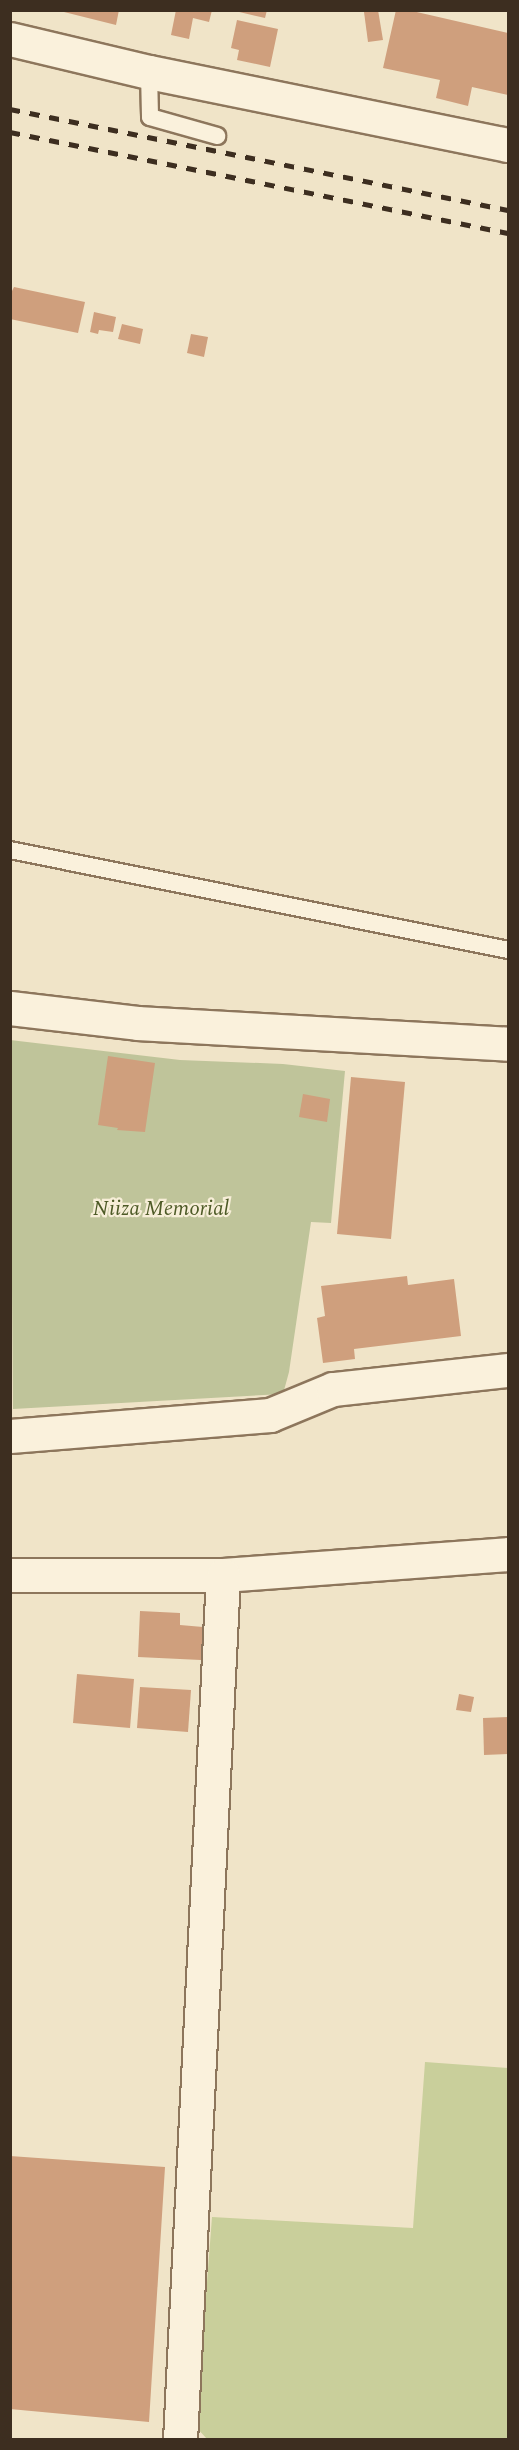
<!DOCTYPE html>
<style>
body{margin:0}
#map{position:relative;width:519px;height:2450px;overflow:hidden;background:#f0e4c8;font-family:Spectral,serif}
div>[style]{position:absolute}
.green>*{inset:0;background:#c9cf9b}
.cemetery>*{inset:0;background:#bfc49a}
.building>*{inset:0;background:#cf9f7d}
.roads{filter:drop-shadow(2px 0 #8d765c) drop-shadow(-2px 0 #8d765c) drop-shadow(0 2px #8d765c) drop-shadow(0 -2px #8d765c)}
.lane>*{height:16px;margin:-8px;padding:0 8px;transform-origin:8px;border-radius:8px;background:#faf1dc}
.street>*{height:33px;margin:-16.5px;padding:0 16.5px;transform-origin:16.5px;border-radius:16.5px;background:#faf1dc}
.secondary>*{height:33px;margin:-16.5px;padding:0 16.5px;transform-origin:16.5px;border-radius:16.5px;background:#faf1dc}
.rail>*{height:4.5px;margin-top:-2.25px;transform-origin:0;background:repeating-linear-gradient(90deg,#3d2e20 0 10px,transparent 0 20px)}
span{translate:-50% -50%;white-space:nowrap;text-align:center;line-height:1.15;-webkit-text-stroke:4.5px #f7eed8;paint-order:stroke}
.park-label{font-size:21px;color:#4d5a26;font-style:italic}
.frame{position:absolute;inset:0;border:12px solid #3d2e20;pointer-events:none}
</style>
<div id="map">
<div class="green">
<i style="clip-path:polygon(425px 2062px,508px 2068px,508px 2439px,207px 2439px,196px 2427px,212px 2217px,413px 2228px)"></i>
</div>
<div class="cemetery">
<i style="clip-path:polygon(10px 1040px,180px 1060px,283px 1064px,345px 1071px,331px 1223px,311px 1222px,289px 1372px,283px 1394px,13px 1409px)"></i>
</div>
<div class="building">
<i style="clip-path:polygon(56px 10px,119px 10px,116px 25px)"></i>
<i style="clip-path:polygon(176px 10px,212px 10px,209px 22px,193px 18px,189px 39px,171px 35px)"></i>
<i style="clip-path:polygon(231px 10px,267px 10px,265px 18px)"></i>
<i style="clip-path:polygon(374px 10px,378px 10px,383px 40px,368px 42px,364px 12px)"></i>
<i style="clip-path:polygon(396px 10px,408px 10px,508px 33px,508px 95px,472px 87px,468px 106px,436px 98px,440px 80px,383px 68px)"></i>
<i style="clip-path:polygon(237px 20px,278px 29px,270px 67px,237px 60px,239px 50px,231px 48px)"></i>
<i style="clip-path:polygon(14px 287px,85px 302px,78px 333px,10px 319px,10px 295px)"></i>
<i style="clip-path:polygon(94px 312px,116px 317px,113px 332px,99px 330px,98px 334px,90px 332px)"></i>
<i style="clip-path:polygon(122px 324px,143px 329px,140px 344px,118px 339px)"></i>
<i style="clip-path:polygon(191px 334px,208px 337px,204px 357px,187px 353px)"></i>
<i style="clip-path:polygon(108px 1056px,155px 1063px,145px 1132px,117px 1130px,118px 1128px,98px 1125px)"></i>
<i style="clip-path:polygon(351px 1077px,405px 1082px,391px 1239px,337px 1234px)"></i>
<i style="clip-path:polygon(303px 1094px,330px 1099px,327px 1122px,299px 1117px)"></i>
<i style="clip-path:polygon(407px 1276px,408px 1285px,454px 1279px,461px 1336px,354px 1349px,355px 1359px,323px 1363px,317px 1318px,325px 1316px,321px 1286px)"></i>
<i style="clip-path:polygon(140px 1611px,180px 1613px,180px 1625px,203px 1627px,201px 1660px,138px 1657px)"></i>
<i style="clip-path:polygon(77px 1674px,134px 1679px,130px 1728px,73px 1723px)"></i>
<i style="clip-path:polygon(140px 1687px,191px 1690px,188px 1732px,137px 1728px)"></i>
<i style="clip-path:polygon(459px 1694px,474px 1697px,471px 1712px,456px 1710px)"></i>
<i style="clip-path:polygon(508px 1717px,508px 1754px,484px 1755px,483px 1718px)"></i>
<i style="clip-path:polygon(10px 2156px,165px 2167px,149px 2422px,10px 2409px)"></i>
</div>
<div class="roads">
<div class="lane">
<i style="left:149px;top:72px;width:45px;rotate:88.7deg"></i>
<i style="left:150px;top:117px;width:70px;rotate:15.8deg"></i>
<i style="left:10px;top:850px;width:508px;rotate:11.35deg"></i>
</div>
<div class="street">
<i style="left:10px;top:39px;width:143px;rotate:13.4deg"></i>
<i style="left:149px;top:72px;width:366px;rotate:11.5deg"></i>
<i style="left:10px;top:1436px;width:261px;rotate:-4.6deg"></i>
<i style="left:270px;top:1415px;width:68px;rotate:-22.4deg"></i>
<i style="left:333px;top:1389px;width:176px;rotate:-6.2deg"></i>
<i style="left:10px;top:1575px;width:213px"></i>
<i style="left:223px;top:1575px;width:286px;rotate:-4.2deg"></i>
<i style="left:180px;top:2440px;width:866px;rotate:-87.15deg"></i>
</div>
<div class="secondary">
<i style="left:10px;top:1008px;width:128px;rotate:6.7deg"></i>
<i style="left:137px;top:1023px;width:372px;rotate:3.2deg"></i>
</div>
</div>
<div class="rail">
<i style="left:10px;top:109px;width:508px;rotate:11.46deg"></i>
<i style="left:10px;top:132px;width:508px;rotate:11.46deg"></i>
</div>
<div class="park-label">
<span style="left:161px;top:1209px">Niiza Memorial</span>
</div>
<div class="frame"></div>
</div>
